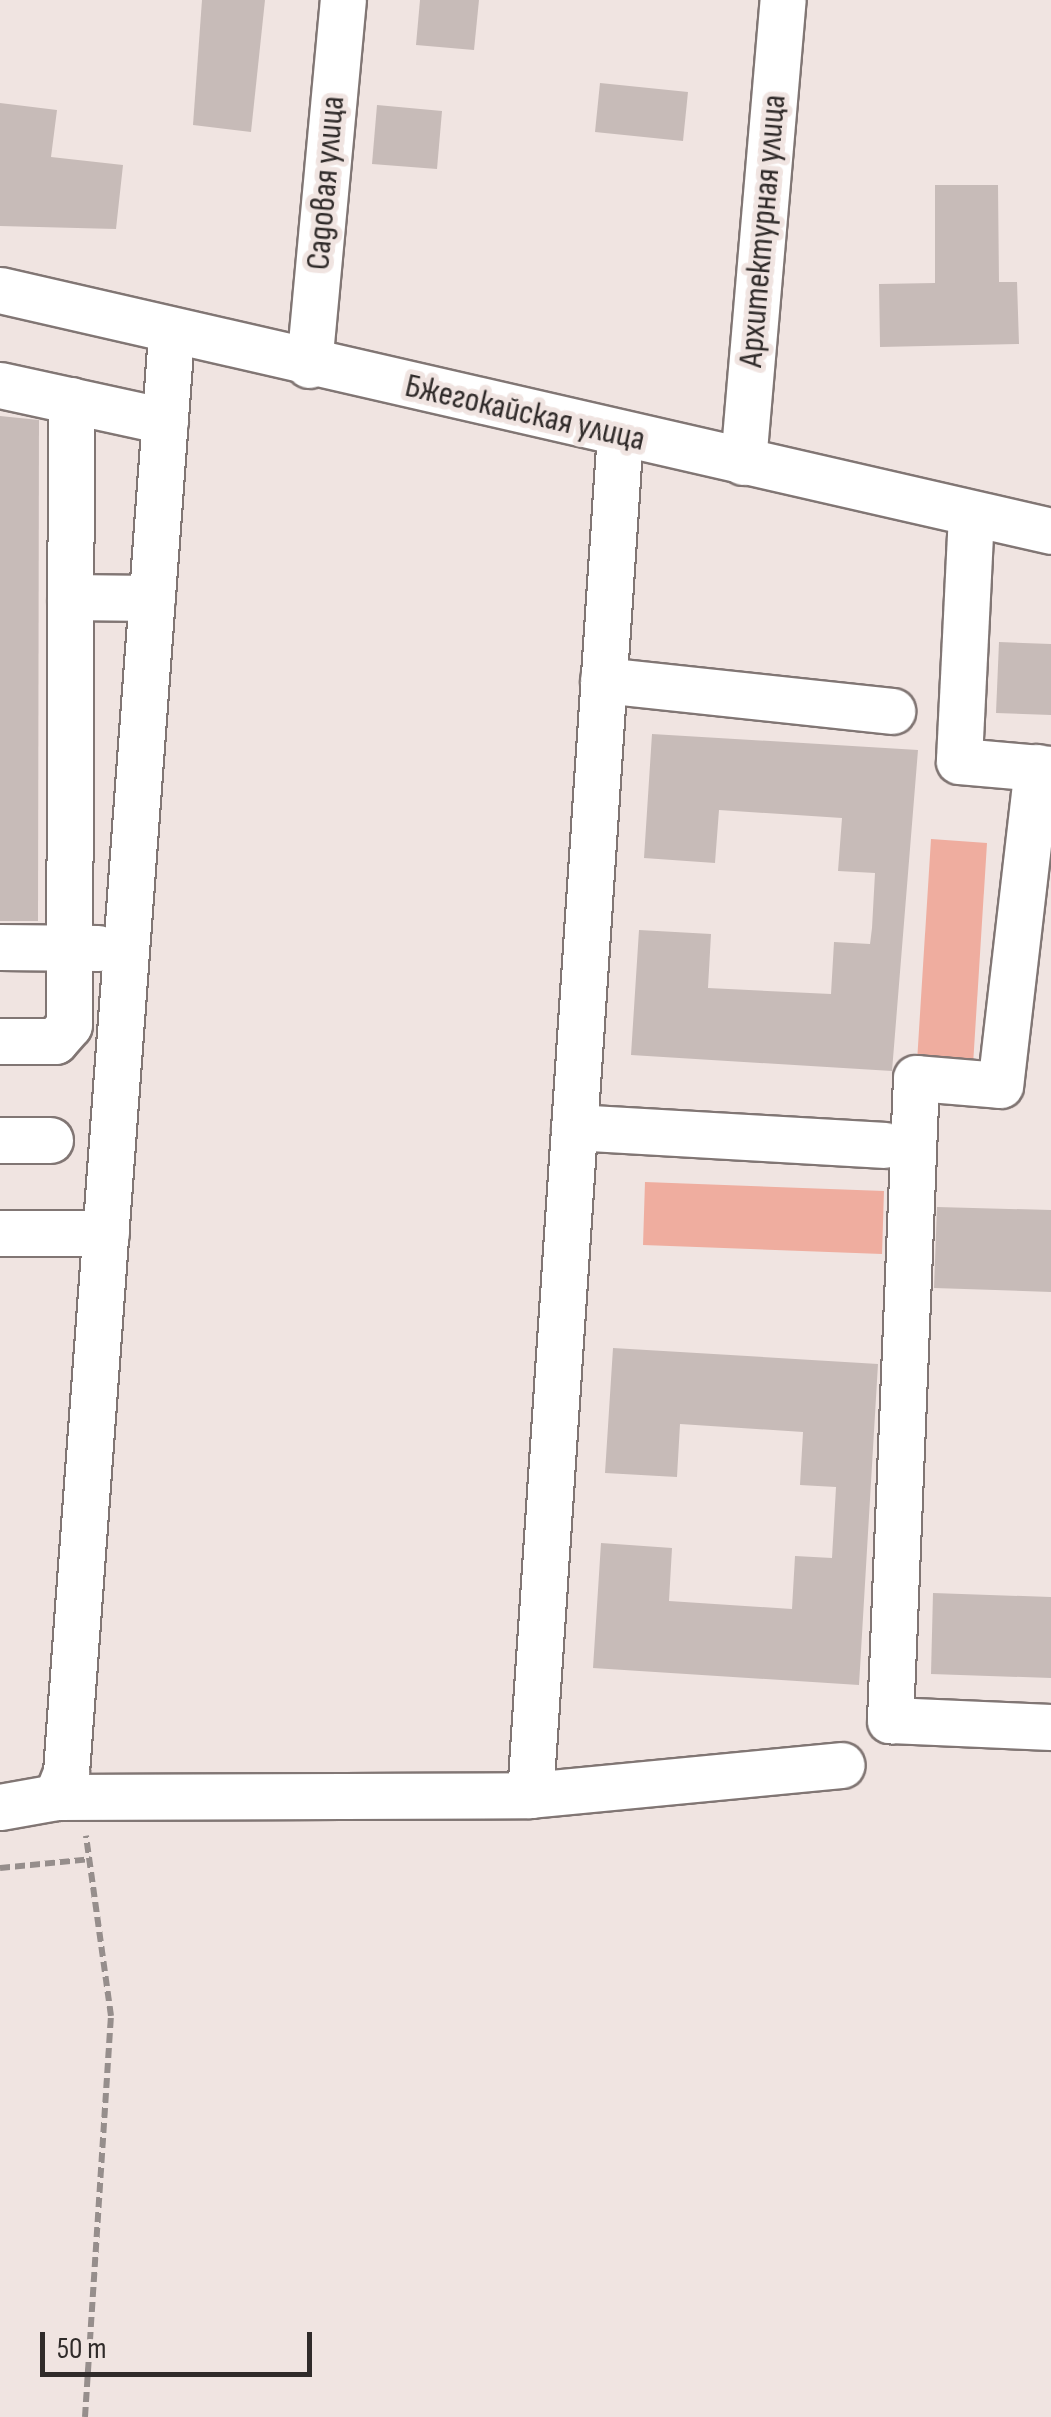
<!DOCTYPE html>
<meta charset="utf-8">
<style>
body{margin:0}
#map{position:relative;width:1051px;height:2417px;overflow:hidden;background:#f0e4e1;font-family:"Sofia Sans Condensed",sans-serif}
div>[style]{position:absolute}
.green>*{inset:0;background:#efad9f}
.building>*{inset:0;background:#c7bbb8}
.path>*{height:6px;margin-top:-3px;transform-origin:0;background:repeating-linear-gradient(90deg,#968e8c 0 10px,transparent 0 15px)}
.roads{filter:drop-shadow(2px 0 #817674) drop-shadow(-2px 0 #817674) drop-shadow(0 2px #817674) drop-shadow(0 -2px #817674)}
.minor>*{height:45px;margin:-22.5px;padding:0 22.5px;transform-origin:22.5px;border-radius:22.5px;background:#fff}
span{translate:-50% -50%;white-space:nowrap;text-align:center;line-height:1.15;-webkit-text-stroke:10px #f0e4e1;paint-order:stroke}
.street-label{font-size:35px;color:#302b2a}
.scale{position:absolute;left:40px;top:2332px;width:272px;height:45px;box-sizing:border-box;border:5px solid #302b2a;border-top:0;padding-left:12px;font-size:30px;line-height:35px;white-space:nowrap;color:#302b2a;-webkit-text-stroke:8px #f0e4e1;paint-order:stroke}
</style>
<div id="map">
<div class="green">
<i style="clip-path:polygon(931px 839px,987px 843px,973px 1065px,917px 1062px)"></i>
<i style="clip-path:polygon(645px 1182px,884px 1191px,882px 1254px,643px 1245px)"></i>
</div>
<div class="building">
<i style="clip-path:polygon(202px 0,265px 0,251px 132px,193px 125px)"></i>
<i style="clip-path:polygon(420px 0,479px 0,474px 50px,416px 45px)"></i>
<i style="clip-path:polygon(600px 83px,688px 92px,683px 141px,595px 132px)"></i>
<i style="clip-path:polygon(0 103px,57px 110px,51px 157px,123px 165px,116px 229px,0 226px)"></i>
<i style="clip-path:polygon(377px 105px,442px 111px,437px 169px,372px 164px)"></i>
<i style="clip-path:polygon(935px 185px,998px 185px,999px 282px,1017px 282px,1019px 344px,880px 347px,879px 284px,935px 283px)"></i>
<i style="clip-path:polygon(0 416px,39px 420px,38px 921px,0 921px)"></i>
<i style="clip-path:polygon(999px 642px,1051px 644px,1051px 715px,996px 713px)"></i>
<i style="clip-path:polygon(652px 734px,918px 750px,892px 1071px,631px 1055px,639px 930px,711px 934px,708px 988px,831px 994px,834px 942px,870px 944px,872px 928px,875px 873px,838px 871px,842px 818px,719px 810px,715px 863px,644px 858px)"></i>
<i style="clip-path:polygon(937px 1207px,1051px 1210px,1051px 1292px,934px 1288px)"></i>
<i style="clip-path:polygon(613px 1348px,878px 1364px,859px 1685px,593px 1668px,601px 1543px,672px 1548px,669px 1601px,792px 1609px,795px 1556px,832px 1558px,836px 1487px,800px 1485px,803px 1432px,680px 1424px,677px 1477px,605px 1473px)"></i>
<i style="clip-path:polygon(933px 1593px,1051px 1597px,1051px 1678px,931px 1674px)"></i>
</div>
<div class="path">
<i style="left:0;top:1868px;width:91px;rotate:-5.6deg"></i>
<i style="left:85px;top:2417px;width:402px;rotate:-86.3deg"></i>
<i style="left:111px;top:2016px;width:182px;rotate:-97.9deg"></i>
</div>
<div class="roads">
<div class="minor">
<i style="left:0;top:290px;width:1078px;rotate:12.91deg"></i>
<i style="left:309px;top:365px;width:367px;rotate:-84.7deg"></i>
<i style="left:0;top:385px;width:169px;rotate:12.3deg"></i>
<i style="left:743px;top:462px;width:464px;rotate:-85.1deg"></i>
<i style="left:971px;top:514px;width:247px;rotate:92.8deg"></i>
<i style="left:959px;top:761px;width:92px;rotate:5deg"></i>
<i style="left:70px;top:597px;width:82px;rotate:0.7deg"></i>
<i style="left:603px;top:680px;width:291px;rotate:6.1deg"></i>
<i style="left:1037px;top:767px;width:320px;rotate:96.6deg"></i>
<i style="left:1000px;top:1085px;width:84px;rotate:-175.2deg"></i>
<i style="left:916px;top:1078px;width:643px;rotate:92.32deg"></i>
<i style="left:890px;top:1720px;width:161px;rotate:2.5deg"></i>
<i style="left:0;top:947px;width:98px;rotate:0.6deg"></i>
<i style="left:0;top:1041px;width:55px"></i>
<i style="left:55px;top:1041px;width:21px;rotate:-49deg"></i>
<i style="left:69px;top:1025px;width:625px;rotate:-89.82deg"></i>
<i style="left:574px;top:1127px;width:311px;rotate:3.3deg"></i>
<i style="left:0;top:1140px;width:50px"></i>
<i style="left:0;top:1233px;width:106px"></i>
<i style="left:530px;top:1795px;width:313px;rotate:-5.5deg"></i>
<i style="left:56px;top:1797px;width:474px;rotate:-0.2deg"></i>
<i style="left:530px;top:1795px;width:1364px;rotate:-86.22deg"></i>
<i style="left:0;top:1807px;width:57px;rotate:-10.1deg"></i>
<i style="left:56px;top:1797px;width:27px;rotate:-68deg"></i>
<i style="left:66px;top:1772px;width:1442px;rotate:-85.82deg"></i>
</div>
</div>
<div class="street-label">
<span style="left:326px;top:183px;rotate:-85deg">Садовая улица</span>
<span style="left:763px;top:231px;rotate:-85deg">Архитектурная улица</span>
<span style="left:525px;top:413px;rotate:13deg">Бжегокайская улица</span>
</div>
<div class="scale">50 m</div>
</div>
